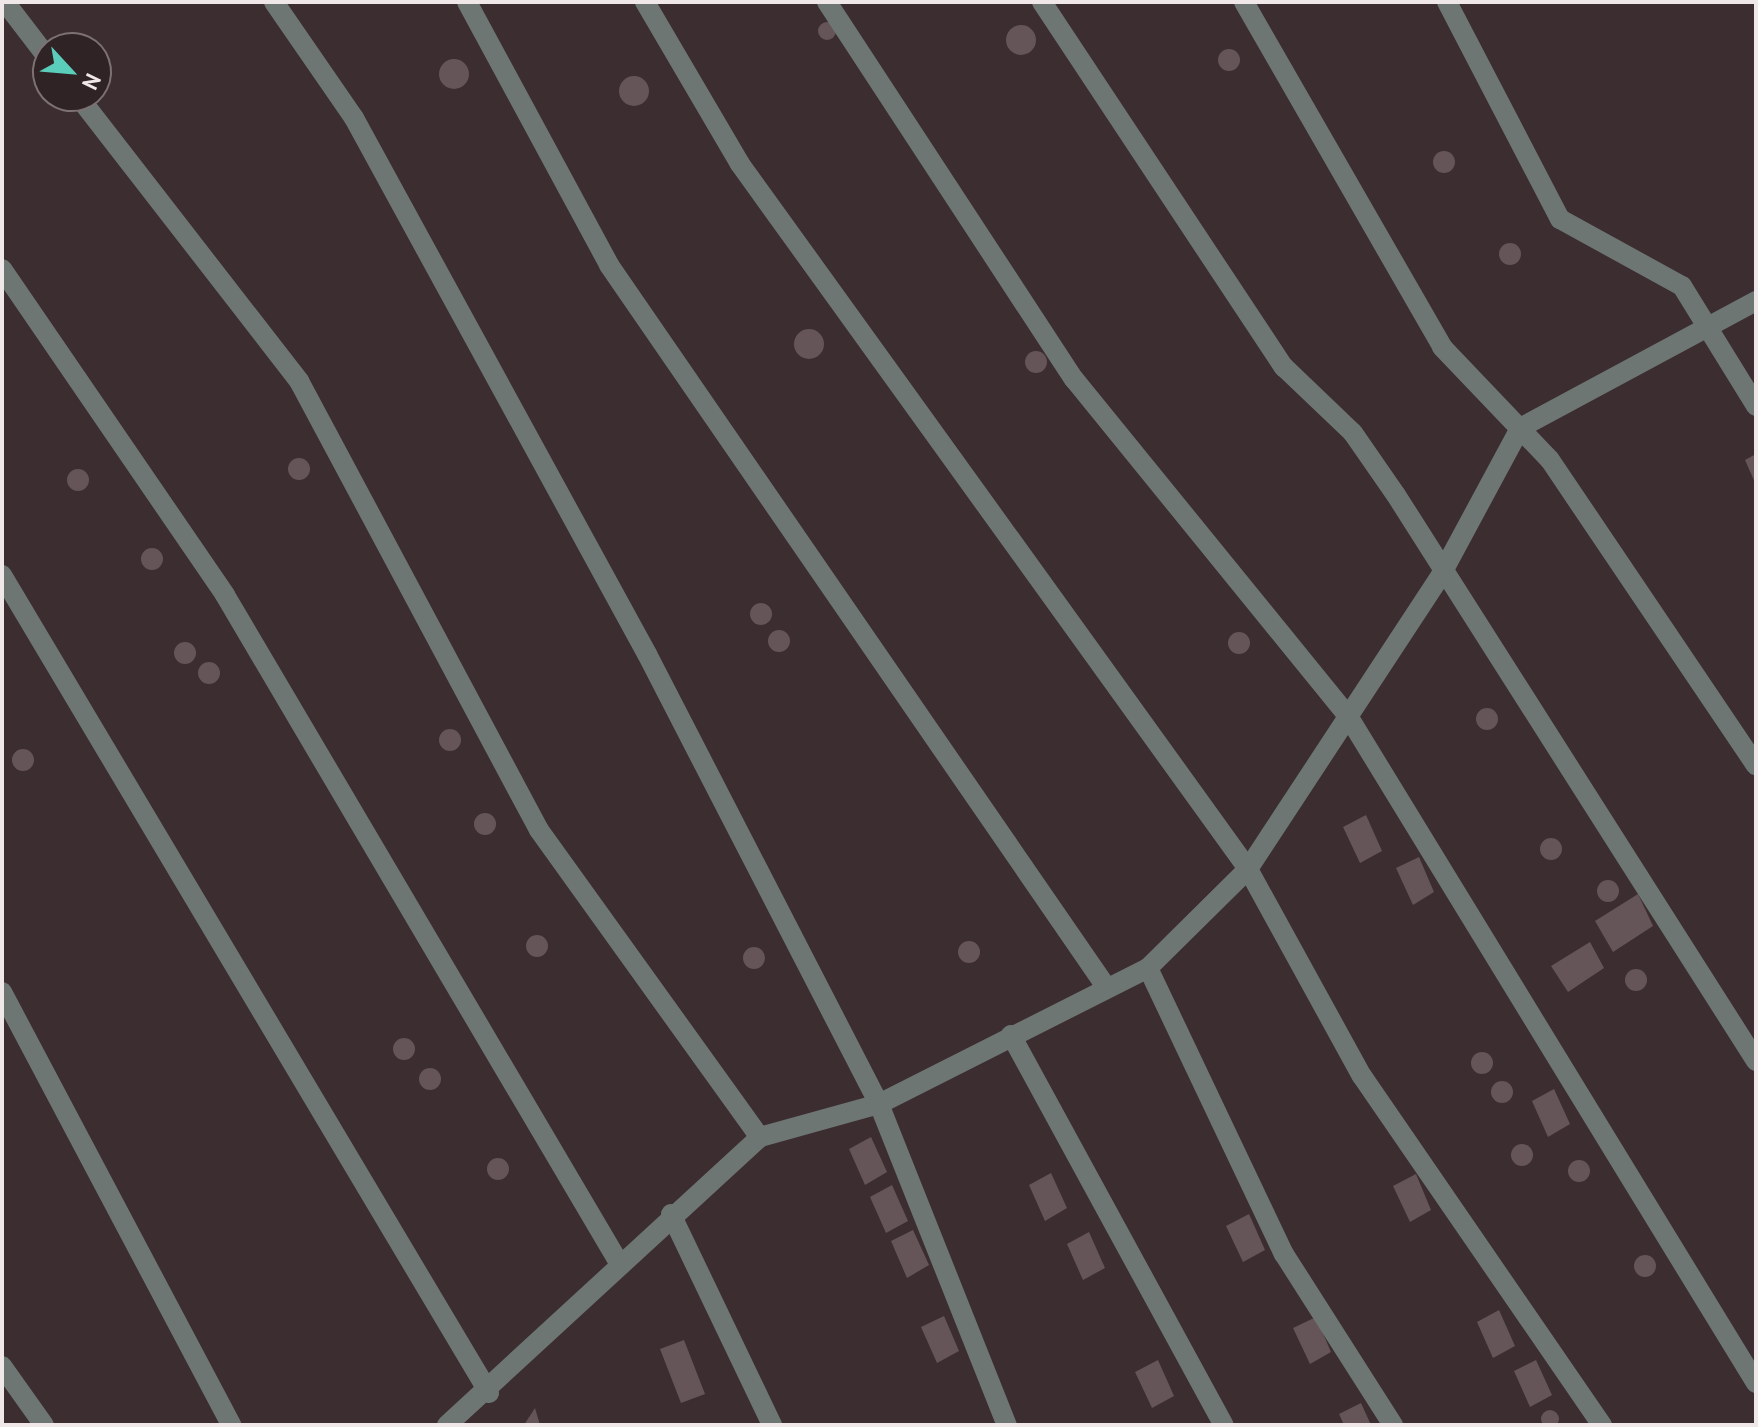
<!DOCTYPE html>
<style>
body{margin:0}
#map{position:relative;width:1758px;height:1427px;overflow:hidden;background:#3b2d30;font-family:"PT Sans",sans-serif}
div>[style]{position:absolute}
.building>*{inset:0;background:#655559}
.round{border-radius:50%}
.minor>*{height:20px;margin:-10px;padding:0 10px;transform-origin:10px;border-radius:10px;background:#6e7674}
span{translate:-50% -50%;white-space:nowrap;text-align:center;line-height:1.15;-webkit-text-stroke:6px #302326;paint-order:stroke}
.frame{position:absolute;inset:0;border:4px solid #f0e7e9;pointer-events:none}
.north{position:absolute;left:32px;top:32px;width:80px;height:80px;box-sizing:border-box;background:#302326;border:2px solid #7d7174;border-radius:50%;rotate:116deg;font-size:22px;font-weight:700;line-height:32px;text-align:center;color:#f0e7e9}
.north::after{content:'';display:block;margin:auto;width:28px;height:36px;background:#5bcebb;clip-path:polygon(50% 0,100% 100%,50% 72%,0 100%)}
</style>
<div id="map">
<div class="building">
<i class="round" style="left:818px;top:22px;width:18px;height:18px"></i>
<i class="round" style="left:1006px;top:25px;width:30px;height:30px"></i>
<i class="round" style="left:1218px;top:49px;width:22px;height:22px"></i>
<i class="round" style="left:439px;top:59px;width:30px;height:30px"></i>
<i class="round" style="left:619px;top:76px;width:30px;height:30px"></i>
<i class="round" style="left:1433px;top:151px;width:22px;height:22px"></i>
<i class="round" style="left:1499px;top:243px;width:22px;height:22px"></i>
<i class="round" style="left:794px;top:329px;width:30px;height:30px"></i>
<i class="round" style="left:1025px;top:351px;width:22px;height:22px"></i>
<i style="clip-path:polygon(1756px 454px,1756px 485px,1745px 460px)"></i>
<i class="round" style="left:288px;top:458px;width:22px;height:22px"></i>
<i class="round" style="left:67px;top:469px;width:22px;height:22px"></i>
<i class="round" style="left:141px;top:548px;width:22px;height:22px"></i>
<i class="round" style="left:750px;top:603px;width:22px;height:22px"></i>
<i class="round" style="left:768px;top:630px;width:22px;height:22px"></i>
<i class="round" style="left:1228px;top:632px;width:22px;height:22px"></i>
<i class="round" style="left:174px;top:642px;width:22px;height:22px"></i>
<i class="round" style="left:198px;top:662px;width:22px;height:22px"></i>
<i class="round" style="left:1476px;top:708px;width:22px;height:22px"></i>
<i class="round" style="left:439px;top:729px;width:22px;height:22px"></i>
<i class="round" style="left:12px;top:749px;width:22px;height:22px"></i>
<i class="round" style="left:474px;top:813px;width:22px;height:22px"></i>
<i style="clip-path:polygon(1366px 815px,1382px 851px,1360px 863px,1343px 827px)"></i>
<i class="round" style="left:1540px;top:838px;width:22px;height:22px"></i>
<i style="clip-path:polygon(1419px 857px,1434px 892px,1413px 905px,1396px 868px)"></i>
<i class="round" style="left:1597px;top:880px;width:22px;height:22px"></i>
<i style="clip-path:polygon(1638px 894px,1653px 926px,1613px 952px,1595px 921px)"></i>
<i class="round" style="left:526px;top:935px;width:22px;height:22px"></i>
<i class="round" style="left:958px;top:941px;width:22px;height:22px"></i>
<i style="clip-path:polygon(1590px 942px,1604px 968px,1568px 992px,1551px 966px)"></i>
<i class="round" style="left:743px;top:947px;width:22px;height:22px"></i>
<i class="round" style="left:1625px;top:969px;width:22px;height:22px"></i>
<i class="round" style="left:393px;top:1038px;width:22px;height:22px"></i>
<i class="round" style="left:1471px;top:1052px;width:22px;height:22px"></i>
<i class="round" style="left:419px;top:1068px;width:22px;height:22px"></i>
<i class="round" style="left:1491px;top:1081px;width:22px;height:22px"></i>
<i style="clip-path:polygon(1554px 1089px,1570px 1124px,1548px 1137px,1532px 1101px)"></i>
<i style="clip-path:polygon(871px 1137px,887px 1172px,865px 1185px,849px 1149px)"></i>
<i class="round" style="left:1511px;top:1144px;width:22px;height:22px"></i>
<i class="round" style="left:487px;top:1158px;width:22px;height:22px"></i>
<i class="round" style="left:1568px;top:1160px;width:22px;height:22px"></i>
<i style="clip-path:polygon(1051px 1173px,1067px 1208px,1045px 1221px,1029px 1185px)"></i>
<i style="clip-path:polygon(1416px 1174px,1431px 1210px,1410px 1222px,1393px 1186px)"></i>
<i style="clip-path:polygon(892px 1185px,908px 1221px,886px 1233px,870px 1197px)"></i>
<i style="clip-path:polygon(1249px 1214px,1265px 1250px,1243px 1262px,1226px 1226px)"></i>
<i style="clip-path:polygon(913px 1230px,929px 1265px,907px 1278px,891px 1241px)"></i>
<i style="clip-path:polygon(1089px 1232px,1105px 1268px,1083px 1280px,1067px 1244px)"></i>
<i class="round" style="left:1634px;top:1255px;width:22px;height:22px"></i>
<i style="clip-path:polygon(1499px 1310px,1515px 1346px,1493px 1358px,1477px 1322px)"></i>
<i style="clip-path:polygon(944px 1316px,959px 1351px,937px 1363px,921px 1327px)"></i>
<i style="clip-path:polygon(1316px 1317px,1331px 1352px,1310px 1364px,1293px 1328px)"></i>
<i style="clip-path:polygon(684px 1340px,705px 1394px,681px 1403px,660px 1349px)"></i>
<i style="clip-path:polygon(1158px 1360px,1174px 1396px,1152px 1408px,1135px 1372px)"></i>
<i style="clip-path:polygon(1536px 1360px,1552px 1395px,1530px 1407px,1514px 1371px)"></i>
<i style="clip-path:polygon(1361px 1403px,1371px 1425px,1344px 1425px,1339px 1414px)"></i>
<i style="clip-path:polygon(535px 1408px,540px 1425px,524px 1425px)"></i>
<i class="round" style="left:1541px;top:1410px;width:18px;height:18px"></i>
</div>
<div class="minor">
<i style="left:5px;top:2px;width:71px;rotate:52.5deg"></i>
<i style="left:274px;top:2px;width:141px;rotate:55.4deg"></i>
<i style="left:354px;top:118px;width:611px;rotate:61.34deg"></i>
<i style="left:647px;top:654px;width:506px;rotate:62.73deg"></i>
<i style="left:879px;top:1104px;width:346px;rotate:68.3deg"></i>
<i style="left:467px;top:2px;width:299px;rotate:61.6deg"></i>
<i style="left:609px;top:265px;width:873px;rotate:55.45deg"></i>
<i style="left:645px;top:2px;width:188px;rotate:59.6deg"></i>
<i style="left:740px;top:164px;width:869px;rotate:54.22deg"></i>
<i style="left:1248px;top:869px;width:236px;rotate:61.2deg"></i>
<i style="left:1362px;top:1076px;width:424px;rotate:55.5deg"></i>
<i style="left:827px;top:2px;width:451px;rotate:56.8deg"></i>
<i style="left:1074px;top:379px;width:434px;rotate:50.9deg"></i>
<i style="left:1348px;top:716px;width:782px;rotate:58.55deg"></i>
<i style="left:1042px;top:2px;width:438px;rotate:56.5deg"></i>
<i style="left:1284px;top:367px;width:95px;rotate:43.7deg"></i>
<i style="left:1353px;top:433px;width:75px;rotate:55.3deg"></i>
<i style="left:1396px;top:495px;width:671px;rotate:57.54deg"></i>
<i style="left:1244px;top:2px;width:398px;rotate:60.1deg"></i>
<i style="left:1442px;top:347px;width:156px;rotate:46.3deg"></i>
<i style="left:1550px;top:460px;width:368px;rotate:56deg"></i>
<i style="left:1447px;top:2px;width:245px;rotate:62.5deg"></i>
<i style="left:1560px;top:219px;width:139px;rotate:28.8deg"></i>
<i style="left:1682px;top:286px;width:141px;rotate:58.3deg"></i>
<i style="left:78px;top:96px;width:361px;rotate:52.2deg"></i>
<i style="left:299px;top:381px;width:509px;rotate:61.87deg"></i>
<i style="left:539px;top:830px;width:378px;rotate:54.3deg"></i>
<i style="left:2px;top:269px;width:395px;rotate:55.6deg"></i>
<i style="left:225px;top:595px;width:773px;rotate:59.46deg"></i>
<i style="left:2px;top:575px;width:952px;rotate:59.23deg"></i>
<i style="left:1148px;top:968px;width:317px;rotate:64.6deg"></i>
<i style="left:1284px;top:1254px;width:203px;rotate:57.5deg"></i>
<i style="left:2px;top:992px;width:490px;rotate:62.1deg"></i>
<i style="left:1011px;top:1035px;width:444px;rotate:61.4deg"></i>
<i style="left:671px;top:1214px;width:234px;rotate:64.4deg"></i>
<i style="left:2px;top:1366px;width:72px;rotate:54.6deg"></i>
<i style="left:447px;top:1425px;width:425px;rotate:-42.6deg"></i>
<i style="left:760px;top:1137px;width:123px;rotate:-15.5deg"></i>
<i style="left:879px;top:1104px;width:301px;rotate:-26.8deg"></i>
<i style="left:1148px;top:968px;width:141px;rotate:-44.7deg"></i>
<i style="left:1248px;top:869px;width:352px;rotate:-56.7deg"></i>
<i style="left:1441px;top:575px;width:167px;rotate:-61.7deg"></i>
<i style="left:1520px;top:428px;width:268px;rotate:-28.3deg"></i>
</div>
<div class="frame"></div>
<div class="north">N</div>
</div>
